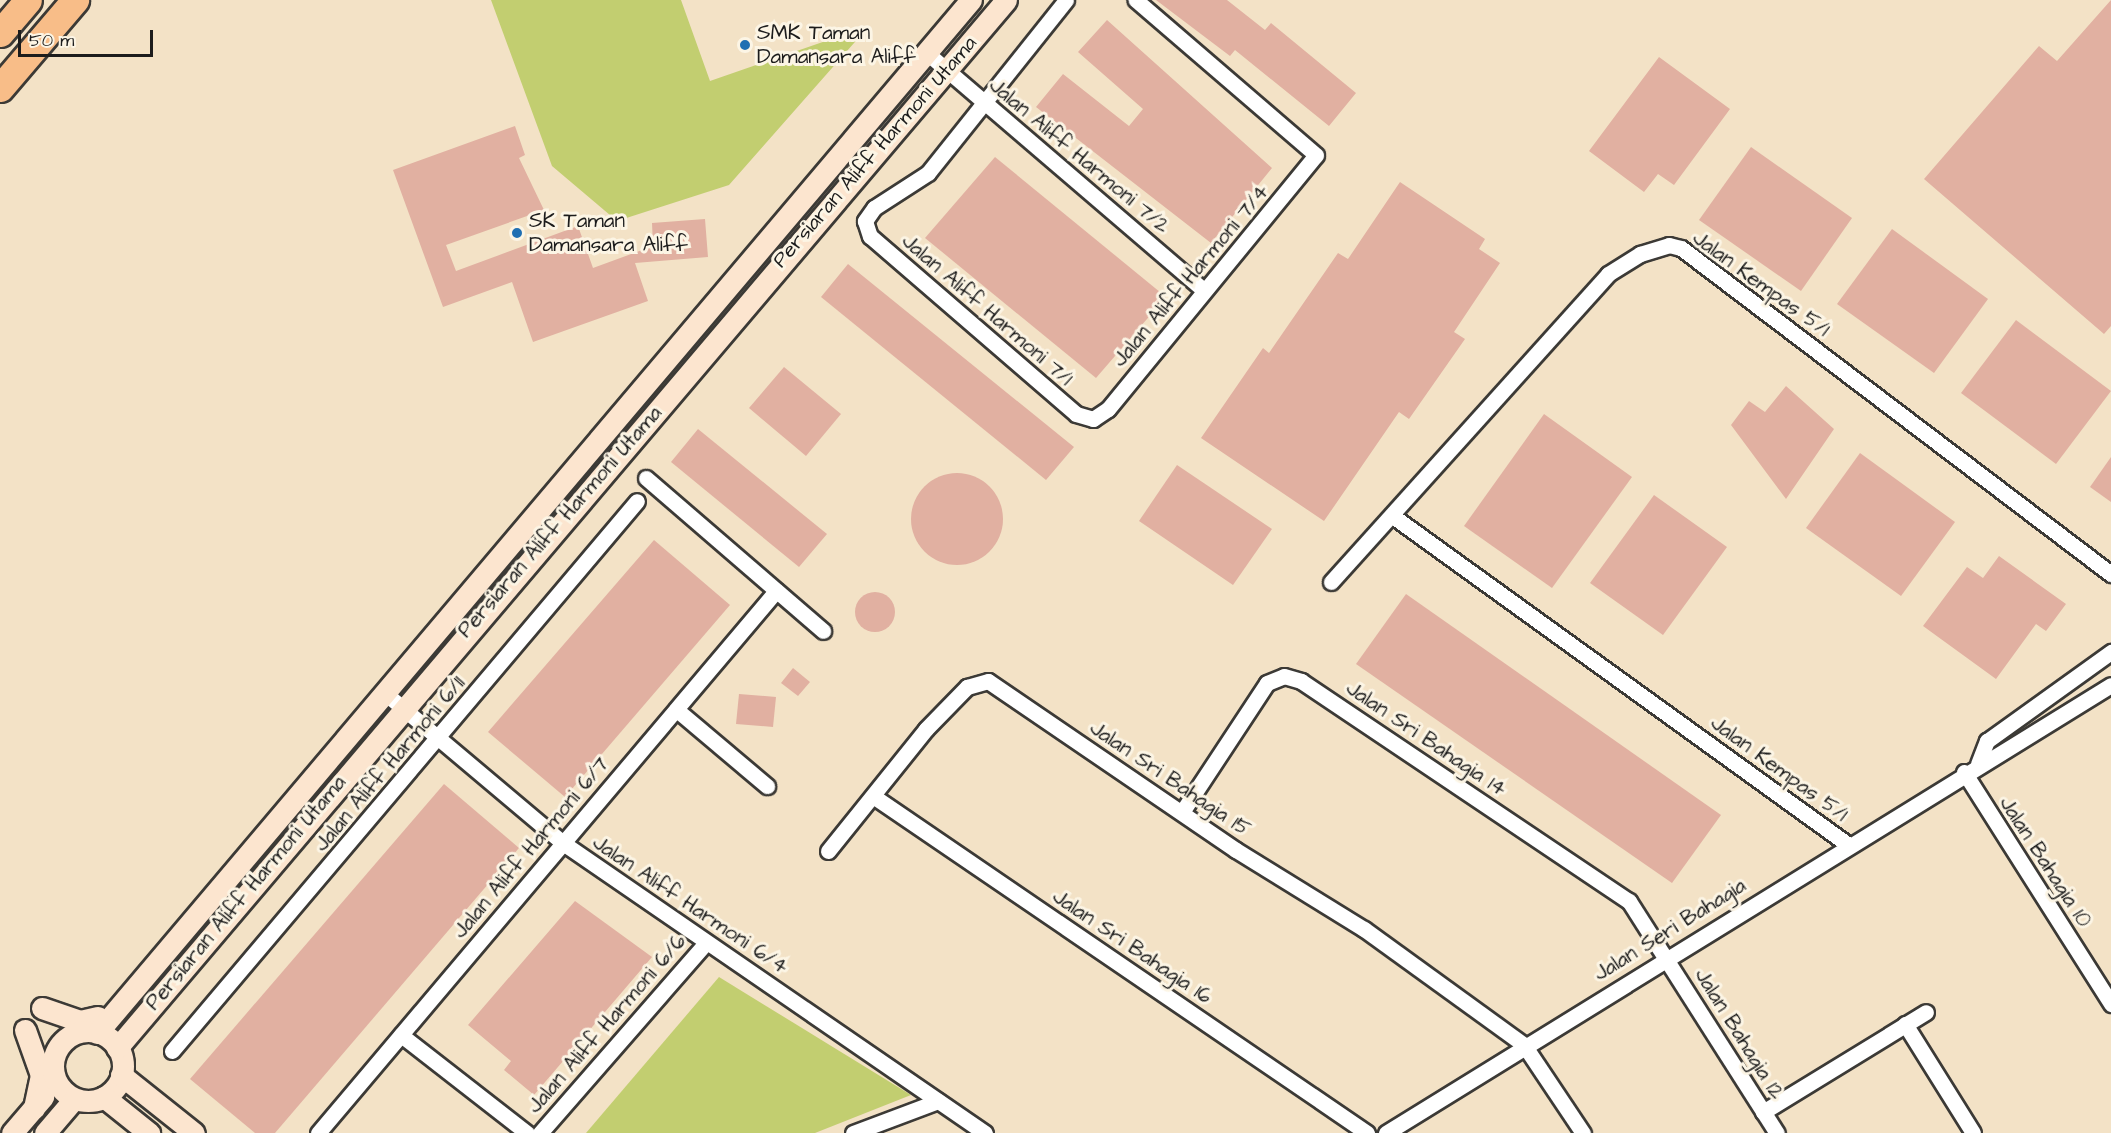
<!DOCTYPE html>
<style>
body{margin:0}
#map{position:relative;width:2111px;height:1133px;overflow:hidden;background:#f3e2c6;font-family:"Architects Daughter",sans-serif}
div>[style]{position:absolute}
.green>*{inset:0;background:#c2ce70}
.building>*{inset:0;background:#e1b0a1}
.round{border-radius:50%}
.roads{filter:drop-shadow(2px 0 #3c3a36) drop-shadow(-2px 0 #3c3a36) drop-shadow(0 2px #3c3a36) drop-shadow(0 -2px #3c3a36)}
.street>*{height:15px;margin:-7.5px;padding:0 7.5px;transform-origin:7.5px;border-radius:7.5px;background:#fff}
.secondary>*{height:21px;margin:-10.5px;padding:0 10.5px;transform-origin:10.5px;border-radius:10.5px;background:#fce5cf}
.secondary>.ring{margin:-10.5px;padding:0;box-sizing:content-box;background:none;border:21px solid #fce5cf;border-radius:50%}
.highway>*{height:27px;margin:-13.5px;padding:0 13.5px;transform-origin:13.5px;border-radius:13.5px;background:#f8bd88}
.dots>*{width:16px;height:16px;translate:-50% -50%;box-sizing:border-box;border:3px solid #fcf5e5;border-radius:50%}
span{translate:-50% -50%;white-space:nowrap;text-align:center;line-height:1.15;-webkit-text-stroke:6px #fcf5e5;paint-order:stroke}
.poi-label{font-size:21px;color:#1c1c1c}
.left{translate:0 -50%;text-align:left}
.street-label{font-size:21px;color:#1c1c1c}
.scale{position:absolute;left:18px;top:30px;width:135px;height:27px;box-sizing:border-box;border:3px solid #1c1c1c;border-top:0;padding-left:8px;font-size:18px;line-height:21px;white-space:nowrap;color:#1c1c1c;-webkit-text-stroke:4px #fcf5e5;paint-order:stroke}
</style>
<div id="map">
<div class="green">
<i style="clip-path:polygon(491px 0,681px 0,710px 81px,869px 26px,729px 185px,617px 221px,552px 166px)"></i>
<i style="clip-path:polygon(719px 977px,911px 1095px,815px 1133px,586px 1133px)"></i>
</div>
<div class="building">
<i style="clip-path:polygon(1156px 0,1227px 0,1265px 30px,1271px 23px,1356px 93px,1329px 126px,1235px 50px,1230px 56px)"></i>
<i style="clip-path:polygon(2111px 0,2111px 326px,2104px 334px,1924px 179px,2039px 46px,2057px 61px)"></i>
<i style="clip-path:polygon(1107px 20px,1272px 168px,1211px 243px,1036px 107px,1063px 74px,1129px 126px,1143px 109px,1078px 52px)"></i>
<i style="clip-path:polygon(1659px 57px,1730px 109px,1674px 185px,1658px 174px,1644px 192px,1589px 151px)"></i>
<i style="clip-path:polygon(515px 126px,525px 155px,519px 158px,544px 210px,446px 245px,456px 271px,578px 226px,593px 268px,653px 246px,652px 223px,705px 219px,708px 257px,635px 263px,648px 301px,533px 342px,512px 282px,443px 307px,393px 170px)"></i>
<i style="clip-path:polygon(1751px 147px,1852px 218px,1801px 291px,1699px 220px)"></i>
<i style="clip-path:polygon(995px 157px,1166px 297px,1096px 378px,925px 238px)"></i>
<i style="clip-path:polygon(1400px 182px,1485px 239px,1479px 249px,1500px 263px,1454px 332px,1465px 339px,1409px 419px,1399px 412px,1324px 521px,1201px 438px,1263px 348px,1269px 353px,1338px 253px,1348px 259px)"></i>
<i style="clip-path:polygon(1892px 229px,1988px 299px,1934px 373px,1837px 304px)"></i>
<i style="clip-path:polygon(848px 264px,1074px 447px,1046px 480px,821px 297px)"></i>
<i style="clip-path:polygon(2016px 320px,2111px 391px,2056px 464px,1961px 393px)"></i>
<i style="clip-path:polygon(784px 367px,841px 414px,806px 456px,749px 408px)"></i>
<i style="clip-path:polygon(1786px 386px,1834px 429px,1786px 499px,1731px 425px,1749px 401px,1765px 412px)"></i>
<i style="clip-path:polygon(1544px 414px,1632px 477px,1552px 588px,1464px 526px)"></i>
<i style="clip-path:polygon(698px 429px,827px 534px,799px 567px,671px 462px)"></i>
<i style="clip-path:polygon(1860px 453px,1955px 522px,1901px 596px,1806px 528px)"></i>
<i style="clip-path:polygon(2111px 457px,2111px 502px,2090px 487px)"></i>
<i style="clip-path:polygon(1177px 465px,1272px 529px,1233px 585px,1139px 521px)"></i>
<i class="round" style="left:911px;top:473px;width:92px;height:92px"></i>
<i style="clip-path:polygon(1654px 495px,1727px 547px,1663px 635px,1590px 583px)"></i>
<i style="clip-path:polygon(654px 540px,730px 605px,565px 797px,488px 732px)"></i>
<i style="clip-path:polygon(1999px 556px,2066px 604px,2046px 631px,2036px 624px,1996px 679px,1923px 626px,1967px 567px,1983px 578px)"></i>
<i class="round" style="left:855px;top:592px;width:40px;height:40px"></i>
<i style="clip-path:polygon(1406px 594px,1721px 815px,1672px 883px,1356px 664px)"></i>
<i style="clip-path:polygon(793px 668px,810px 682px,798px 696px,781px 683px)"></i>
<i style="clip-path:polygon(739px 694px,776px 697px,773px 727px,736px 724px)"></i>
<i style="clip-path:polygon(444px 784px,519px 848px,275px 1133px,255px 1133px,190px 1079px)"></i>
<i style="clip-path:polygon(575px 901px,652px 957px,534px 1095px,504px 1070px,511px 1061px,468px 1025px)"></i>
</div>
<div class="roads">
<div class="street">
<i style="left:1066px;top:0;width:221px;rotate:128.6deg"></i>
<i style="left:928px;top:173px;width:64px;rotate:147.1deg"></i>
<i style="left:874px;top:208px;width:16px;rotate:125deg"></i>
<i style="left:865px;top:221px;width:16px;rotate:72deg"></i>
<i style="left:870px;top:236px;width:272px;rotate:40.8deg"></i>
<i style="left:1076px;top:414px;width:18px;rotate:16deg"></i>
<i style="left:1093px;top:419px;width:18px;rotate:-34deg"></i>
<i style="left:1108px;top:409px;width:328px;rotate:-50.7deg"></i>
<i style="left:1316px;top:155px;width:238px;rotate:-139.3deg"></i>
<i style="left:927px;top:53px;width:365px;rotate:40.6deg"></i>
<i style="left:646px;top:478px;width:234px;rotate:40.8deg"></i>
<i style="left:1394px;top:517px;width:559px;rotate:35.82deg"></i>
<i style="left:1331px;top:582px;width:414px;rotate:-48deg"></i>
<i style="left:1608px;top:274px;width:38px;rotate:-32deg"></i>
<i style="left:1640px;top:254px;width:30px;rotate:-17deg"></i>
<i style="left:1669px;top:245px;width:12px;rotate:14deg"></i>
<i style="left:1681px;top:248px;width:540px;rotate:37.17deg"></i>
<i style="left:385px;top:693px;width:233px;rotate:40.1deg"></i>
<i style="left:563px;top:843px;width:512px;rotate:34.5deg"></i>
<i style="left:677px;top:710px;width:118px;rotate:40.2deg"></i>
<i style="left:1978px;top:764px;width:25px;rotate:-69deg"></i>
<i style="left:1987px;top:741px;width:153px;rotate:-35.7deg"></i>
<i style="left:1964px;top:772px;width:275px;rotate:57.6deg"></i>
<i style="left:873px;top:796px;width:598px;rotate:34.3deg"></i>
<i style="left:1182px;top:812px;width:154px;rotate:-56.6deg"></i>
<i style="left:1267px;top:683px;width:18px;rotate:-22deg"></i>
<i style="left:1284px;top:676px;width:18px;rotate:16deg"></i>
<i style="left:1301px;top:681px;width:395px;rotate:33.9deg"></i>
<i style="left:1629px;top:901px;width:275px;rotate:57.5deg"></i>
<i style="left:828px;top:851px;width:156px;rotate:-51.2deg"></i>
<i style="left:926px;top:729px;width:59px;rotate:-45.7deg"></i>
<i style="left:967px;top:687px;width:22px;rotate:-16deg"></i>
<i style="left:988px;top:681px;width:300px;rotate:34.3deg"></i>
<i style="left:1236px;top:850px;width:150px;rotate:31.7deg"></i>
<i style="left:1364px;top:929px;width:198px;rotate:35.9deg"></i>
<i style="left:1524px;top:1045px;width:106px;rotate:56.2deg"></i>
<i style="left:1905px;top:1024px;width:128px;rotate:58deg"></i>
<i style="left:401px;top:1035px;width:160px;rotate:37.9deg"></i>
<i style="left:172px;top:1051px;width:720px;rotate:-49.79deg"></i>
<i style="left:1763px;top:1112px;width:191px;rotate:-31.5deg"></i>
<i style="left:318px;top:1133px;width:710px;rotate:-49.8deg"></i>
<i style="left:540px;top:1133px;width:252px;rotate:-48.9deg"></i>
<i style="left:853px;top:1133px;width:91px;rotate:-20.6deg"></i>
<i style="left:1386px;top:1133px;width:852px;rotate:-31.71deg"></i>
</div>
<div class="secondary">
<i style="left:42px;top:1008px;width:40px;rotate:18.9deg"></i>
<i style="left:80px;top:1021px;width:18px;rotate:-13deg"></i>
<i style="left:25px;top:1030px;width:48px;rotate:70.4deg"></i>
<i style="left:41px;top:1075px;width:34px;rotate:102deg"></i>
<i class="ring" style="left:53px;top:1031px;width:49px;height:49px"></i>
<i style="left:97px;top:1033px;width:1353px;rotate:-49.77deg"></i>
<i style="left:117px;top:1048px;width:1374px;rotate:-49.69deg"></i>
<i style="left:121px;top:1075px;width:93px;rotate:38.5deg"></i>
<i style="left:104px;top:1097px;width:58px;rotate:38.7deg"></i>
<i style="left:12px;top:1133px;width:48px;rotate:-49.3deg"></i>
<i style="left:45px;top:1133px;width:45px;rotate:-49.5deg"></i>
</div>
<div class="highway">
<i style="left:0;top:33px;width:43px;rotate:-49.7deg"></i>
<i style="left:0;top:88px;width:116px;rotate:-49.6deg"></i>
</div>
</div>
<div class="dots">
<i style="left:745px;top:45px;background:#1f6fb2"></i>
<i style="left:517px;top:233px;background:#1f6fb2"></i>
</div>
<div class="poi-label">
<span class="left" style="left:757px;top:45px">SMK Taman<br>Damansara Aliff</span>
<span class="left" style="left:529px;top:233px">SK Taman<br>Damansara Aliff</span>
</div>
<div class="street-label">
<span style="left:875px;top:152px;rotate:-49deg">Persiaran Aliff Harmoni Utama</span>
<span style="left:1079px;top:156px;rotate:40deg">Jalan Aliff Harmoni 7/2</span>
<span style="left:1191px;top:276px;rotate:-50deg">Jalan Aliff Harmoni 7/4</span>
<span style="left:1761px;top:284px;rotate:36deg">Jalan Kempas 5/1</span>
<span style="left:987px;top:310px;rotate:41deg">Jalan Aliff Harmoni 7/1</span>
<span style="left:560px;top:522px;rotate:-49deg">Persiaran Aliff Harmoni Utama</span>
<span style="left:1426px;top:739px;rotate:34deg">Jalan Sri Bahagia 14</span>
<span style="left:390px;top:764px;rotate:-50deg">Jalan Aliff Harmoni 6/11</span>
<span style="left:1779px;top:769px;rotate:36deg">Jalan Kempas 5/1</span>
<span style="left:1170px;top:779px;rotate:34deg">Jalan Sri Bahagia 15</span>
<span style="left:531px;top:848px;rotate:-50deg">Jalan Aliff Harmoni 6/7</span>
<span style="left:2045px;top:862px;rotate:57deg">Jalan Bahagia 10</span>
<span style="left:246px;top:893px;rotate:-50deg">Persiaran Aliff Harmoni Utama</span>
<span style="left:690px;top:905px;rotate:34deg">Jalan Aliff Harmoni 6/4</span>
<span style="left:1670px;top:930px;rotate:-32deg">Jalan Seri Bahagia</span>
<span style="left:1132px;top:947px;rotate:34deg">Jalan Sri Bahagia 16</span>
<span style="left:607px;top:1024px;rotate:-49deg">Jalan Aliff Harmoni 6/6</span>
<span style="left:1739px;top:1034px;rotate:58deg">Jalan Bahagia 12</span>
</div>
<div class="scale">50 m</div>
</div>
